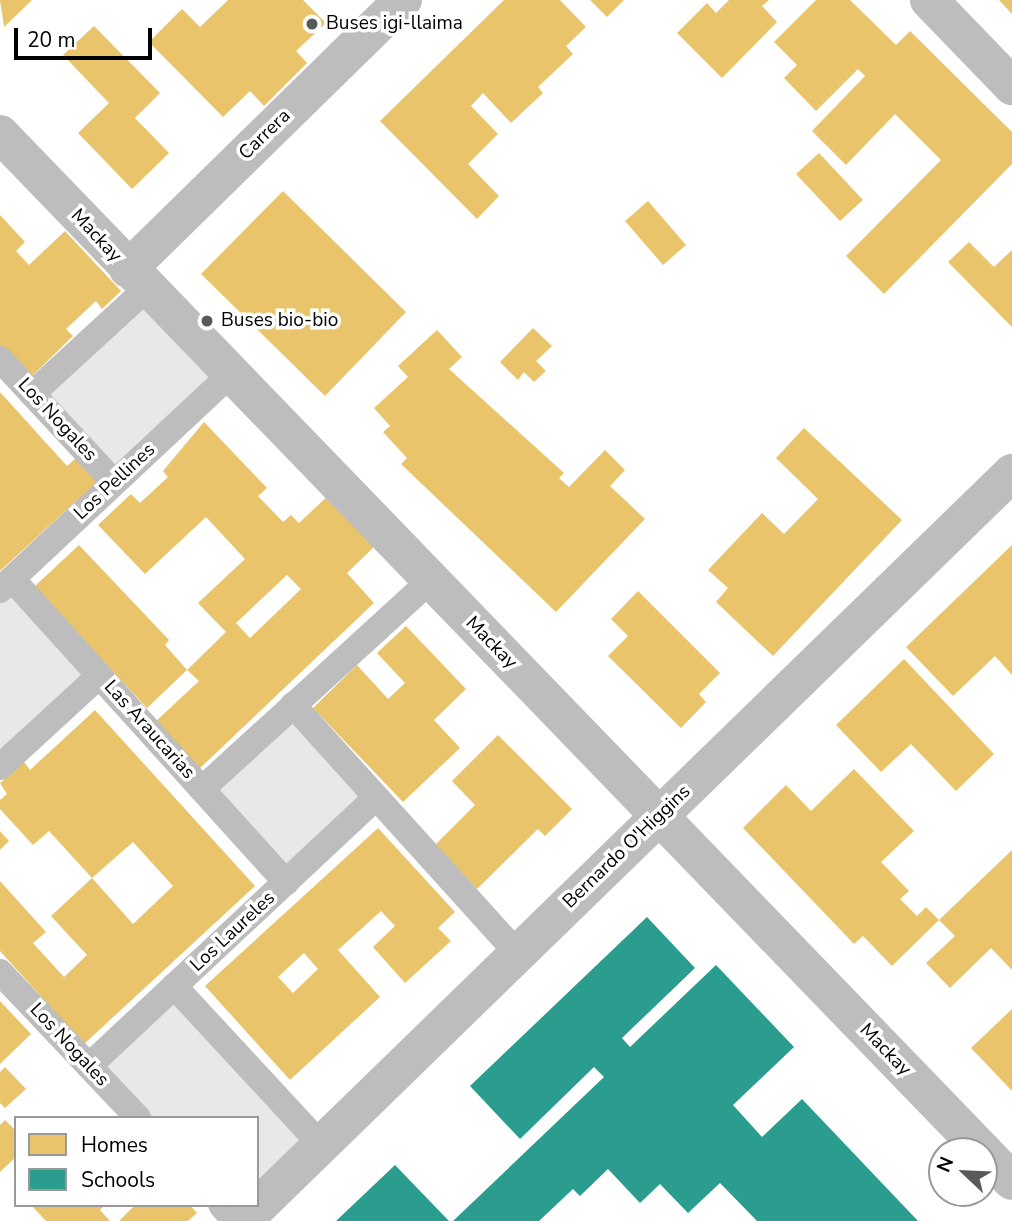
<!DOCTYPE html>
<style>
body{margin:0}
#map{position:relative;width:1012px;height:1221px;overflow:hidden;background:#fff;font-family:"Nunito Sans",sans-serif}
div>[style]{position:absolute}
.green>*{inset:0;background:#e8e8e8}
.homes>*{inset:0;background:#e9c46a}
.schools>*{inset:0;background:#2a9d8f}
.lane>*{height:26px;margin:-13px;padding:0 13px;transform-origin:13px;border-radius:13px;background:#bdbdbd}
.street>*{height:38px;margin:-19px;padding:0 19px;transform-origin:19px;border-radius:19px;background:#bdbdbd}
.dots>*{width:19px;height:19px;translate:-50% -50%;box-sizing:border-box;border:4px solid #fff;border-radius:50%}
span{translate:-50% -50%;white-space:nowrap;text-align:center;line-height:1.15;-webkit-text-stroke:7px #fff;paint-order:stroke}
.poi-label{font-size:19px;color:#000}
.left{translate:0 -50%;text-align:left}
.street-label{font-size:19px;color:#000}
.legend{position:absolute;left:14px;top:1116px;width:245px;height:91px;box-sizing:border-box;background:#fff;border:2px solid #999;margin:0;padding:9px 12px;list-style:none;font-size:21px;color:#000}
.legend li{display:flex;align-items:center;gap:14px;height:35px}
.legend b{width:35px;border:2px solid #999}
.north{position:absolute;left:928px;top:1137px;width:70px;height:70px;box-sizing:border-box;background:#fff;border:2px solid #999;border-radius:50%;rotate:293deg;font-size:19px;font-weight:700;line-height:28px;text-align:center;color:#000}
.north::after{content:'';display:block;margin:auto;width:24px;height:32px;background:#595959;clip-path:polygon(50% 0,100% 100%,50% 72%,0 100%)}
.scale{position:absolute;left:14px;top:28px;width:138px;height:32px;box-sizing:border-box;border:4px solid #000;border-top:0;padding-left:9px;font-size:21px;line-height:24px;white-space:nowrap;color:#000;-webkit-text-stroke:5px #fff;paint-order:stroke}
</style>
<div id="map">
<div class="green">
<i style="clip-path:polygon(146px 289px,230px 375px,114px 482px,32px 394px)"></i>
<i style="clip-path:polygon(12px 579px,99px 676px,0 753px,0 590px)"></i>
<i style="clip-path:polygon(293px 705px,376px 797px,286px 882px,202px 789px)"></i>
<i style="clip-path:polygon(174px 986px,321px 1145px,257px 1205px,257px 1118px,138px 1118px,89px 1066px)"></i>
</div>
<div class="homes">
<i style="clip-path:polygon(0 0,32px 0,4px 27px)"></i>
<i style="clip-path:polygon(228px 0,303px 0,326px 23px,296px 51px,307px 63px,264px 106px,250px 91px,223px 117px,149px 42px,182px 9px,200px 27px)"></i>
<i style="clip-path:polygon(504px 0,560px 0,586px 27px,566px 46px,573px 54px,538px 87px,543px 93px,511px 123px,483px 93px,471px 106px,498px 134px,468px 164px,499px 196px,477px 219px,380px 121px)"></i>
<i style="clip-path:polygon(590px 0,624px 0,607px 17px)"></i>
<i style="clip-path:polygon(729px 0,769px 0,762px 6px,777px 22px,722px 78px,677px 33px,707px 3px,716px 13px)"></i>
<i style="clip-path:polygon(816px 0,850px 0,896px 45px,910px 31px,1012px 132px,1012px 164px,884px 294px,846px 256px,941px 160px,895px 114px,846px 165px,812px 131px,865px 76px,858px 69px,816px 111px,784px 78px,797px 65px,774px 42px)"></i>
<i style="clip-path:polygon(999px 0,1012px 0,1012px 14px)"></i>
<i style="clip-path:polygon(94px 26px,160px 93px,135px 118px,169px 153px,132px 189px,78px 133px,109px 103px,63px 55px)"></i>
<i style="clip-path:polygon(819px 153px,863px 200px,840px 221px,796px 174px)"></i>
<i style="clip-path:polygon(283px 191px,406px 312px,325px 396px,201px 274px)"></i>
<i style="clip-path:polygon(648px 201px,686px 245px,663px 265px,625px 221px)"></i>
<i style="clip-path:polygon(0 215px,25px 242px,16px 251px,29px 265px,65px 231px,121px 291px,102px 309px,96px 301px,66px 329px,73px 336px,29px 379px,0 348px)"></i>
<i style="clip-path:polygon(969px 242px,994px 267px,1012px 250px,1012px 327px,948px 262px)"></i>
<i style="clip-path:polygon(533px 328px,552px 346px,536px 361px,546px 371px,534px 382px,524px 372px,518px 380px,500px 362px)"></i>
<i style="clip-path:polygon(437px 330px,462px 357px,449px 369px,564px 473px,559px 478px,569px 487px,605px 450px,625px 470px,610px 486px,645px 519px,556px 612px,401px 464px,407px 458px,383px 432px,390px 426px,374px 408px,408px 377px,398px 366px)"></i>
<i style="clip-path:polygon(0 392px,67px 466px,77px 457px,98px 481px,0 571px)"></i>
<i style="clip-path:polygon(evenodd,204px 422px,267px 488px,258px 496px,283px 522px,291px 515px,299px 523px,330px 494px,377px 544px,347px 573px,374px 603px,199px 769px,155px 722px,199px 681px,187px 670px,226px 632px,198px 603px,245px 559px,206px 517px,145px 574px,98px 525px,131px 494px,140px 503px,168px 477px,163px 471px,204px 422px,287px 575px,301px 589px,250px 638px,236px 623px,287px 575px)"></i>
<i style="clip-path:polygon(804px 428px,902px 520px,773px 656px,716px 602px,728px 588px,708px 570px,762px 513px,784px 534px,818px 499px,776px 458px)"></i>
<i style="clip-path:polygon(79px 545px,169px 640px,165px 645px,187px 670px,147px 708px,34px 587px)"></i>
<i style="clip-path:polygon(1012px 545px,1012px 675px,995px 656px,953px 696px,906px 647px)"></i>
<i style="clip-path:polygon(638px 591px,720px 673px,699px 694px,706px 702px,681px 728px,608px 656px,628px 636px,611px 619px)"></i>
<i style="clip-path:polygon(406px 626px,466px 689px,434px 720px,460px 748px,403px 802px,313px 708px,357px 665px,388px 699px,405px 683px,377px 653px)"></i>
<i style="clip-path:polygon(904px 659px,994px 754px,956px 791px,911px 744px,881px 772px,836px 725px)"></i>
<i style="clip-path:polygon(95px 710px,255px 886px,84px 1044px,0 951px,0 881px,46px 932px,33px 943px,64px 977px,87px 955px,51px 916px,92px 878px,133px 924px,173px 886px,133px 842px,92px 878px,49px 831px,33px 845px,0 809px,0 800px,7px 794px,0 783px,24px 762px,30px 770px)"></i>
<i style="clip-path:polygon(498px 735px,572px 809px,545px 836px,538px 829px,477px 889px,434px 846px,475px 805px,452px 781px)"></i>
<i style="clip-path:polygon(854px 769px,914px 831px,881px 862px,909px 891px,900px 899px,917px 916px,926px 907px,939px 920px,892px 966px,863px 936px,854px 944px,743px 828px,786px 785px,811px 811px)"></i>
<i style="clip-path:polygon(evenodd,378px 828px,455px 912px,438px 928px,451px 941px,405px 983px,373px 947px,395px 926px,381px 911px,338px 950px,380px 997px,290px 1080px,205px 986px,378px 828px,304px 953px,318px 969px,293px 993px,278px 977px,304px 953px)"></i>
<i style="clip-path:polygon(0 831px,9px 841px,0 850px)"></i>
<i style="clip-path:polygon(1012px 850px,1012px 970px,991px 948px,950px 988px,926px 963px,955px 936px,939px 920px)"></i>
<i style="clip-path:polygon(0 1001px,31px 1034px,0 1064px)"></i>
<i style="clip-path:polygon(1012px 1009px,1012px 1091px,971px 1048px)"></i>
<i style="clip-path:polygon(5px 1067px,26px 1089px,5px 1108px,0 1103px,0 1072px)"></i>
<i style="clip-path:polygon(5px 1120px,16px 1131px,16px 1157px,0 1172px,0 1125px)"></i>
<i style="clip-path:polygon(31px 1205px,105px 1205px,100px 1210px,110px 1221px,46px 1221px)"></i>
<i style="clip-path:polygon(135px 1205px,190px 1205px,197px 1213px,188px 1221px,119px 1221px)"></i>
</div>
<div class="schools">
<i style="clip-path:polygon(647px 917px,695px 968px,622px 1038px,630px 1047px,716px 965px,794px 1047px,733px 1105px,762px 1137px,802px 1099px,918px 1221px,757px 1221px,720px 1183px,688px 1213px,660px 1184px,640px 1203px,608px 1169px,580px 1196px,573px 1189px,539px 1221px,453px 1221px,604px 1077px,594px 1067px,520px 1139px,470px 1086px)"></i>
<i style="clip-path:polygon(395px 1165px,449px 1221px,336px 1221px)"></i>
</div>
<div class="lane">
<i style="left:0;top:359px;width:168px;rotate:47.2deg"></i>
<i style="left:32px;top:394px;width:155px;rotate:-42.6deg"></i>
<i style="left:12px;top:579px;width:409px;rotate:47.9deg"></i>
<i style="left:0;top:590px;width:315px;rotate:-43.1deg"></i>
<i style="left:293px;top:705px;width:334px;rotate:47.9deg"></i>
<i style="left:0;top:767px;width:134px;rotate:-42.6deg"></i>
<i style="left:202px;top:789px;width:309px;rotate:-42.4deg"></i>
<i style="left:0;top:972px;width:201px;rotate:46.6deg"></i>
<i style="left:174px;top:986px;width:217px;rotate:47.2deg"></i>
<i style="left:89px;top:1066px;width:393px;rotate:-43.1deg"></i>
<i style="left:221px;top:1205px;width:21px;rotate:49deg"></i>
</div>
<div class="street">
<i style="left:929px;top:0;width:120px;rotate:46deg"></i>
<i style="left:0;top:134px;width:1414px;rotate:45.97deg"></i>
<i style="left:128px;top:269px;width:385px;rotate:-44.4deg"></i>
<i style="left:984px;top:1152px;width:40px;rotate:46deg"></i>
<i style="left:243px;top:1221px;width:1073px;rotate:-44.21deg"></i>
</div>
<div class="dots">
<i style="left:312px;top:24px;background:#595959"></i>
<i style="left:207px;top:321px;background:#595959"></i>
</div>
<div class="poi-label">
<span class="left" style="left:326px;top:24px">Buses igi-llaima</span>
<span class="left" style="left:221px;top:321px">Buses bio-bio</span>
</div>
<div class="street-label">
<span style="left:265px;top:135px;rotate:-44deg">Carrera</span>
<span style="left:96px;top:236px;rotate:47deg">Mackay</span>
<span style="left:57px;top:420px;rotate:47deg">Los Nogales</span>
<span style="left:115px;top:482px;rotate:-43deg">Los Pellines</span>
<span style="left:491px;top:643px;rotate:46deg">Mackay</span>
<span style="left:149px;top:730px;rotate:48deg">Las Araucarias</span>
<span style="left:627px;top:847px;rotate:-44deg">Bernardo O'Higgins</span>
<span style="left:233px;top:932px;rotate:-43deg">Los Laureles</span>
<span style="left:69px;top:1045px;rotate:47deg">Los Nogales</span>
<span style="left:885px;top:1050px;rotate:46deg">Mackay</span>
</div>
<ul class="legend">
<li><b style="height:19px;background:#e9c46a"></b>Homes</li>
<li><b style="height:19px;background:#2a9d8f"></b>Schools</li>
</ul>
<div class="north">N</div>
<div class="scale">20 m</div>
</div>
